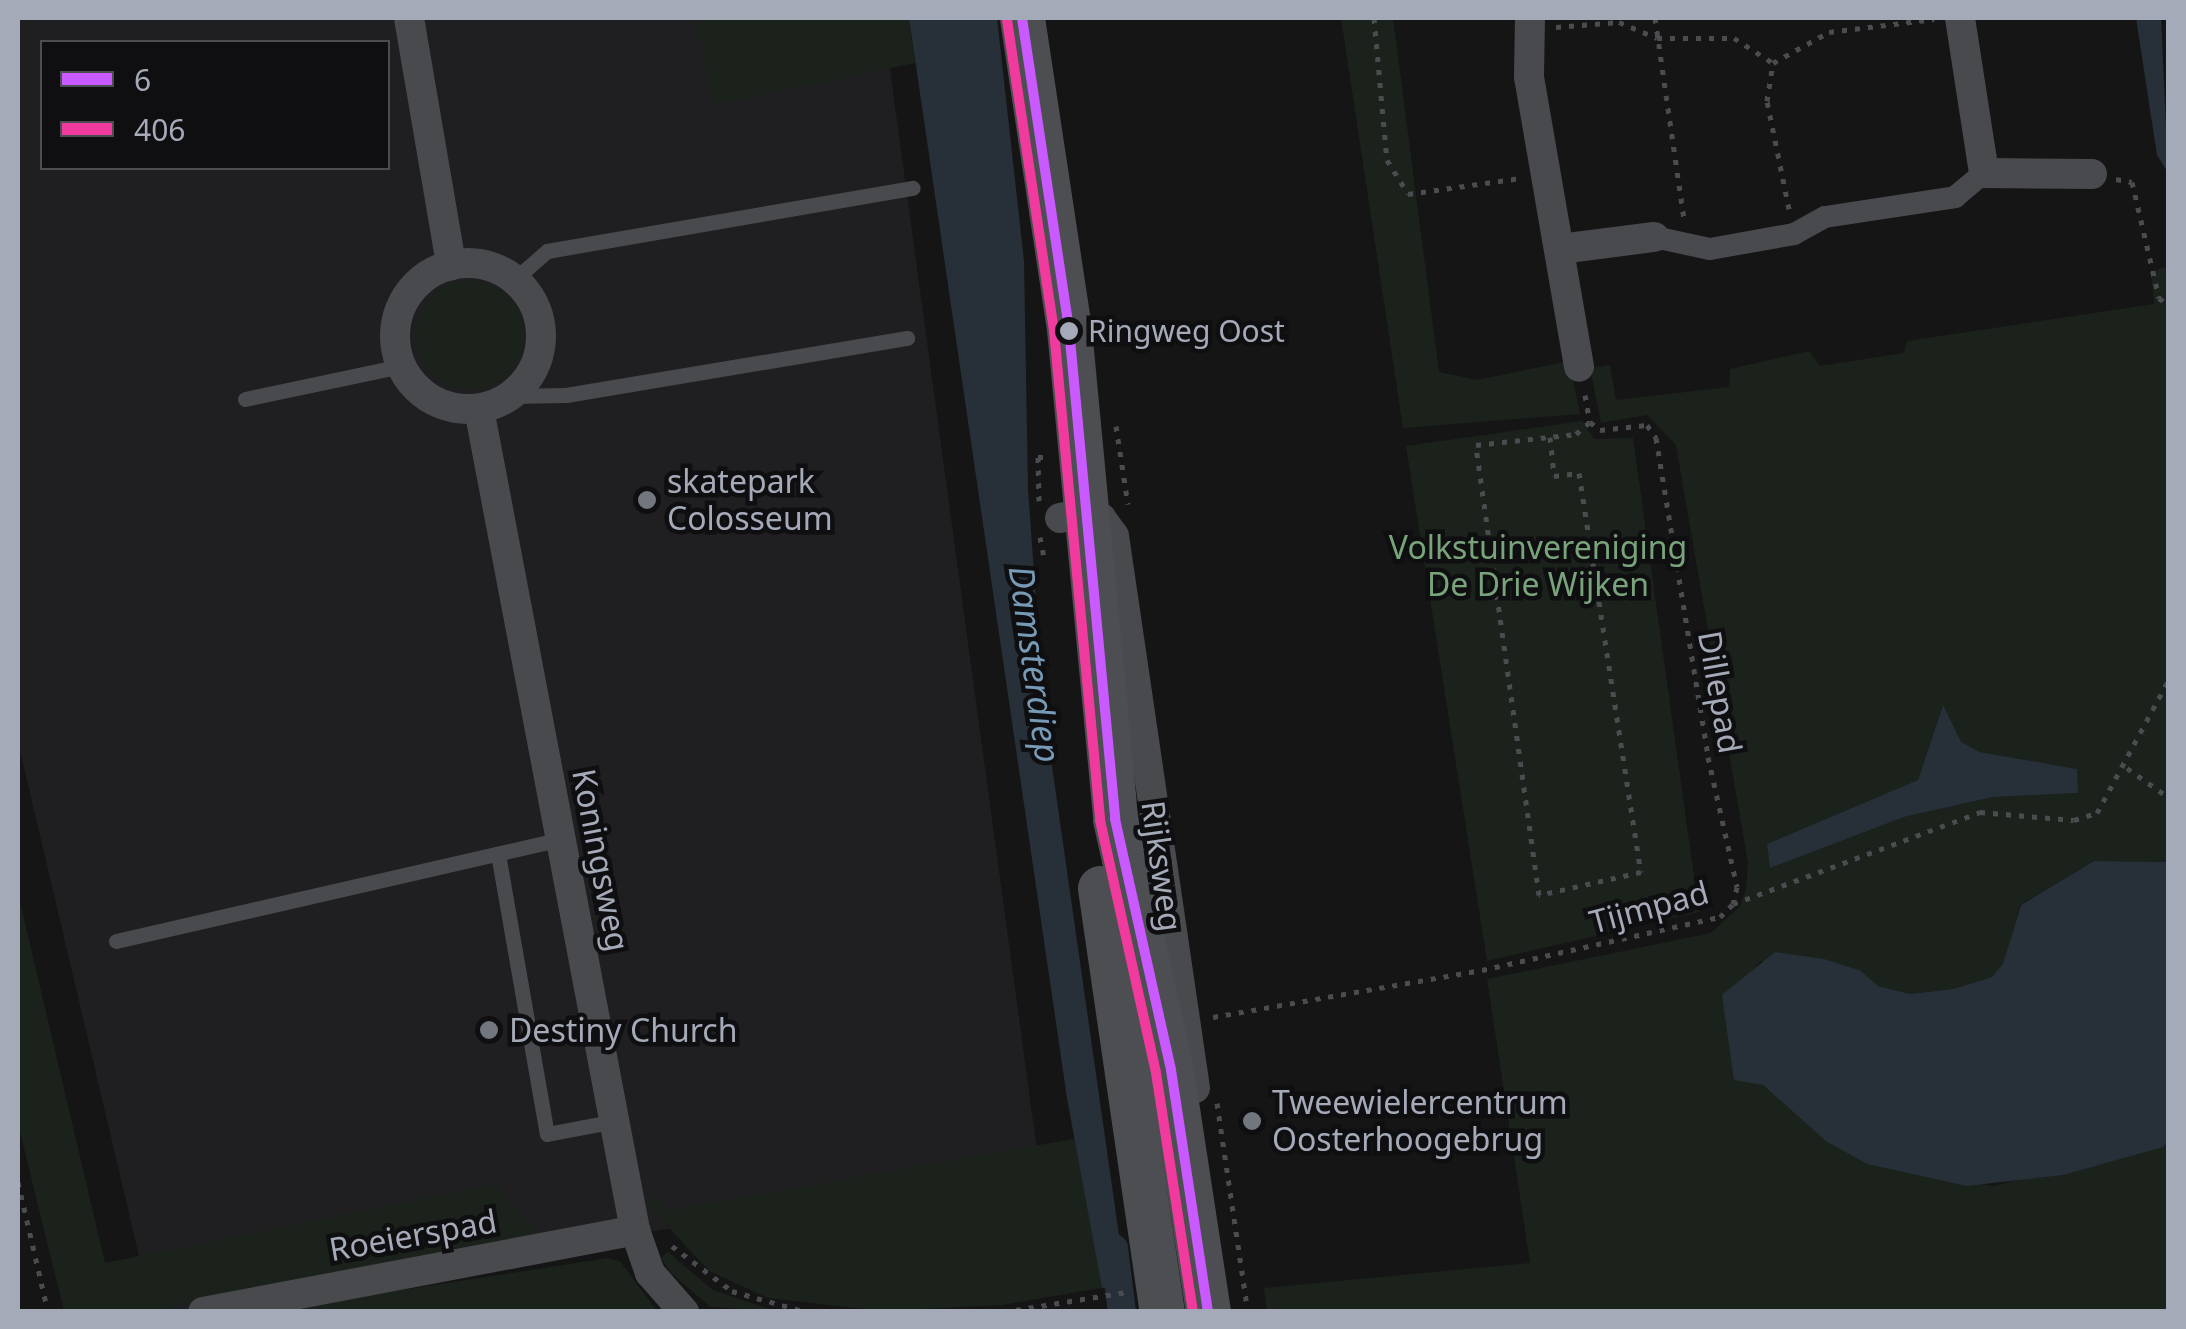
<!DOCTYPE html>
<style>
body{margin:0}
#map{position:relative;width:2186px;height:1329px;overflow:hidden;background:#151515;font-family:"Noto Sans",sans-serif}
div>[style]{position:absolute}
.built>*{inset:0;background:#1f1f21}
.green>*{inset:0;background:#1a221b}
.round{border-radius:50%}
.water>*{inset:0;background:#273038}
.canal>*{height:28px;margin:-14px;padding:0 14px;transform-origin:14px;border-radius:14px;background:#273038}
.path>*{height:5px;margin-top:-2.5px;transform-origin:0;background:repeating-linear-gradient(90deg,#4a4c4f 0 5px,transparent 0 13px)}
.service>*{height:15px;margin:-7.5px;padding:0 7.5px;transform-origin:7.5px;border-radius:7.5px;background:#484a4e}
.pedestrian>*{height:22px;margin:-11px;padding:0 11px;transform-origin:11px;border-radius:11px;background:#484a4e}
.minor>*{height:30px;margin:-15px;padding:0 15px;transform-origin:15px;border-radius:15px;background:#484a4e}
.minor>.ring{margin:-15px;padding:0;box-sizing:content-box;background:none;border:30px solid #484a4e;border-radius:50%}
.secondary>*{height:45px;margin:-22.5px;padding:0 22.5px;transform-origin:22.5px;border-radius:22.5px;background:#4c4e52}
.bus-1>*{height:10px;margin:-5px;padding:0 5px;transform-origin:5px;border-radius:5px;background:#c85aff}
.bus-2>*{height:10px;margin:-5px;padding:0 5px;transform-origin:5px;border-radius:5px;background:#f13a9d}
.dots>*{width:28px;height:28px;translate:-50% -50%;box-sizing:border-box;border:5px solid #0f0f11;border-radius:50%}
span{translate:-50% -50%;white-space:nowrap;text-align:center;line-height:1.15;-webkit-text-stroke:9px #0f0f11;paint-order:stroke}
.bus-label{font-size:30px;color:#a4aab7}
.left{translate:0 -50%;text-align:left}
.poi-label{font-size:32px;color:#a4aab7}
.park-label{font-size:32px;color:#79a47b}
.street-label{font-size:32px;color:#a4aab7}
.water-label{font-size:35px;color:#779ab6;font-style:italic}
.frame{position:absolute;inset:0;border:20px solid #a4aab7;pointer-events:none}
.legend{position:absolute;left:40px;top:40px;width:350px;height:130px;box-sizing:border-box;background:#0f0f11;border:2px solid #4b4d53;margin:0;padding:12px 18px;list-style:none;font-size:30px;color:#a4aab7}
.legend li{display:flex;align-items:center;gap:20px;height:50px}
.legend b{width:50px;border:2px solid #4b4d53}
</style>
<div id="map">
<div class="built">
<i style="clip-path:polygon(evenodd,18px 18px,883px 18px,1039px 1165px,189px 1311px,152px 1311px,18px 742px,18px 18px,42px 42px,388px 42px,388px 168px,42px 168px,42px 42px)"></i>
</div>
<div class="green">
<i style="clip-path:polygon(697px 18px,909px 18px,915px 63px,712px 105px)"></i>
<i style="clip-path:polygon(1341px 18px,1393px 18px,1439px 372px,1477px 380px,1569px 361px,1580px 414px,1403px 428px)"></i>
<i style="clip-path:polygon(evenodd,2168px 267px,2168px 862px,2094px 861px,2020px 905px,2004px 964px,1992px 977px,1953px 989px,1910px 994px,1878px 986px,1861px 971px,1761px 961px,1743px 982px,1763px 1085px,1827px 1142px,1867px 1164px,1994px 1186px,2168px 1141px,2168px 1311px,1267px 1312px,1264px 1288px,1530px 1263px,1487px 979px,1711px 933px,1740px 906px,1746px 889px,1748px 863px,1676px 445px,1647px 415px,1601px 423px,1590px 368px,1610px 365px,1616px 400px,1729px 387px,1730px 369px,1809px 351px,1820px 366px,1904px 353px,1907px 341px,2154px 304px,2151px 271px,2168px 267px,1942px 707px,1960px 742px,1980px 752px,2076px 769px,2078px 793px,1993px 797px,1904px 817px,1770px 868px,1767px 844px,1918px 780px,1942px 707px)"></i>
<i class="round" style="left:416px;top:281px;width:108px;height:108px"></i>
<i style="clip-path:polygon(1582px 421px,1594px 439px,1633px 438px,1699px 912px,1487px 961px,1406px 446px)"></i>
<i style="clip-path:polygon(18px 893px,105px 1263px,495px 1184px,545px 1244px,198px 1299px,163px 1311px,64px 1311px,18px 1124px)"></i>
<i style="clip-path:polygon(1079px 1138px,1102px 1288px,1002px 1305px,882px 1311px,768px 1298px,709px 1271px,648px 1205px,656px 1192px,663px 1211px)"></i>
<i style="clip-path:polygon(668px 1252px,713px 1290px,775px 1311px,710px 1307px,671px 1273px,661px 1258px)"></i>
<i style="clip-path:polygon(608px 1258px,620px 1261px,657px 1311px,260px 1312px)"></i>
</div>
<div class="water">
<i style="clip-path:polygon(909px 18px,997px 18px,1024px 261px,1028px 489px,1044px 710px,1126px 1284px,1102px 1288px,1067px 1098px)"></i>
<i style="clip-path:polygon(2136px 18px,2161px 18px,2168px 173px,2157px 155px)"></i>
<i style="clip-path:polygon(1943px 705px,1961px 742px,1980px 752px,2077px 769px,2078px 793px,1993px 797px,1904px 817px,1770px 868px,1767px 844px,1918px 780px)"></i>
<i style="clip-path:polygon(2094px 861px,2168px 862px,2168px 1141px,2163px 1147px,2063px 1175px,1967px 1186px,1867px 1164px,1827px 1142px,1763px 1085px,1734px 1080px,1722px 995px,1775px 952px,1824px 959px,1861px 971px,1878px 986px,1910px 994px,1953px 989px,1992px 977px,2003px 964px,2021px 905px)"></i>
</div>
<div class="canal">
<i style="left:1114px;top:1248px;width:64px;rotate:82.9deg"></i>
</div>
<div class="path">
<i style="left:1374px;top:18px;width:143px;rotate:84.8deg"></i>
<i style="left:1387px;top:160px;width:40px;rotate:58deg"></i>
<i style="left:1408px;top:194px;width:114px;rotate:-8.1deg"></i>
<i style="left:1655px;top:18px;width:204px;rotate:81.8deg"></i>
<i style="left:1556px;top:27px;width:63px;rotate:-4.5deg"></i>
<i style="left:1619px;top:22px;width:41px;rotate:22.8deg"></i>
<i style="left:1657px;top:38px;width:77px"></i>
<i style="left:1734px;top:38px;width:46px;rotate:32.7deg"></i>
<i style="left:2116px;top:179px;width:16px;rotate:11deg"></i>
<i style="left:2132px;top:182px;width:119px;rotate:76.9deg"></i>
<i style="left:2159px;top:298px;width:11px;rotate:38deg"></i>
<i style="left:1789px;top:209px;width:110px;rotate:-101.5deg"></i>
<i style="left:1767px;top:101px;width:38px;rotate:-81deg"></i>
<i style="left:1773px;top:63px;width:64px;rotate:-29deg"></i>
<i style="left:1829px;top:32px;width:106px;rotate:-7.1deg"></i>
<i style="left:1585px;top:395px;width:27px;rotate:80deg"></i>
<i style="left:1590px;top:422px;width:13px;rotate:39deg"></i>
<i style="left:1600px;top:430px;width:47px;rotate:-6.1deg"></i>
<i style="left:1647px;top:425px;width:16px;rotate:55deg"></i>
<i style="left:1656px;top:438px;width:323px;rotate:80.7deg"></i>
<i style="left:1708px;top:757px;width:133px;rotate:77.4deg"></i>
<i style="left:1737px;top:887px;width:17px;rotate:103deg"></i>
<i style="left:1116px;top:426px;width:79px;rotate:81.3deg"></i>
<i style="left:1550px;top:437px;width:39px;rotate:84deg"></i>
<i style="left:1554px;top:476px;width:25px;rotate:-7deg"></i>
<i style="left:1579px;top:473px;width:404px;rotate:81.2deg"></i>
<i style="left:1641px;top:872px;width:105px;rotate:167.3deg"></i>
<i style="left:1539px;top:895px;width:454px;rotate:-98deg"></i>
<i style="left:1476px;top:445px;width:101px;rotate:-6.3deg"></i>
<i style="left:1576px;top:434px;width:18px;rotate:-41deg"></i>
<i style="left:1039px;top:501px;width:44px;rotate:-91.3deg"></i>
<i style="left:1038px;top:457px;width:10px"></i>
<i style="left:1040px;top:537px;width:20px;rotate:79deg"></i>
<i style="left:2127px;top:768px;width:50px;rotate:35.3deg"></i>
<i style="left:1213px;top:1017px;width:273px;rotate:-9.9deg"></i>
<i style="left:1482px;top:970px;width:244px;rotate:-12.6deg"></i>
<i style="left:1720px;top:917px;width:18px;rotate:-45deg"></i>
<i style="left:1733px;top:904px;width:264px;rotate:-20.4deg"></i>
<i style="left:1980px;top:812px;width:94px;rotate:4.9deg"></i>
<i style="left:2074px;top:820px;width:24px;rotate:-17deg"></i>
<i style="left:2097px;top:813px;width:150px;rotate:-61.7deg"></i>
<i style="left:1217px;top:1103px;width:211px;rotate:81.6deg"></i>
<i style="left:18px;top:1182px;width:133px;rotate:77deg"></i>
<i style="left:672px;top:1246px;width:75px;rotate:36.9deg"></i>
<i style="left:732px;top:1291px;width:77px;rotate:15.8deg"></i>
<i style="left:1003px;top:1312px;width:125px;rotate:-9.2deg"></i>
</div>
<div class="service">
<i style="left:515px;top:279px;width:43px;rotate:-41.2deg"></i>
<i style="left:547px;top:251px;width:371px;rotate:-9.8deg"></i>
<i style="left:510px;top:396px;width:56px;rotate:-1deg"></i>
<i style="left:566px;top:395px;width:346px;rotate:-9.5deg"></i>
<i style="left:245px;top:399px;width:159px;rotate:-11.9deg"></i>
<i style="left:498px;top:854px;width:284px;rotate:80.1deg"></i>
<i style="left:547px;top:1134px;width:69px;rotate:-10.8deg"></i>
<i style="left:116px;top:941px;width:457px;rotate:-12.9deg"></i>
</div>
<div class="pedestrian">
<i style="left:1654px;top:237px;width:57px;rotate:12.1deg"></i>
<i style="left:1710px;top:249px;width:85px;rotate:-10.1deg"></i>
<i style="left:1794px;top:234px;width:35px;rotate:-29deg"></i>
<i style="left:1825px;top:217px;width:132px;rotate:-8.7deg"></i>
<i style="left:1955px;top:197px;width:38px;rotate:-40deg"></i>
</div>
<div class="minor">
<i style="left:409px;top:18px;width:251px;rotate:80.3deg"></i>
<i style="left:1530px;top:18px;width:59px;rotate:91deg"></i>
<i style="left:1529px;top:77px;width:294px;rotate:80.2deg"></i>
<i style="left:1960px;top:18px;width:157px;rotate:81.2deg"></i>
<i style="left:1984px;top:173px;width:108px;rotate:0.5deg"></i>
<i style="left:1560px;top:249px;width:95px;rotate:-7.3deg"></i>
<i class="ring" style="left:395px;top:263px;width:116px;height:116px"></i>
<i style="left:479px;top:409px;width:836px;rotate:79.24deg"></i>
<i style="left:635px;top:1230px;width:46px;rotate:70.8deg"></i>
<i style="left:650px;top:1273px;width:52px;rotate:48.9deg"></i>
<i style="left:1060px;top:518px;width:25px;rotate:-11deg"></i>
<i style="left:1085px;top:513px;width:17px;rotate:17deg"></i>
<i style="left:1101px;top:518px;width:22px;rotate:54deg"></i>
<i style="left:1114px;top:536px;width:558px;rotate:81.65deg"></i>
<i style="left:203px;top:1312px;width:440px;rotate:-10.7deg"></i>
</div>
<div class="secondary">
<i style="left:1022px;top:18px;width:315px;rotate:81.4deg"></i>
<i style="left:1069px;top:329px;width:492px;rotate:84.6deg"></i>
<i style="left:1115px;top:819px;width:257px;rotate:77.4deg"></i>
<i style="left:1171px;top:1070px;width:245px;rotate:81.3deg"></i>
<i style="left:1100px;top:888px;width:429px;rotate:81.7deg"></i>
</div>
<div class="bus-1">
<i style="left:1022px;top:18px;width:315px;rotate:81.4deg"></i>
<i style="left:1069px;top:329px;width:492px;rotate:84.6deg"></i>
<i style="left:1115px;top:819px;width:257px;rotate:77.4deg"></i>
<i style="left:1171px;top:1070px;width:245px;rotate:81.3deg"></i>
</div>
<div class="bus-2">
<i style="left:1007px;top:20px;width:315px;rotate:81.4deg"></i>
<i style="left:1054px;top:331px;width:491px;rotate:84.6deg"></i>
<i style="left:1100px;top:820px;width:259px;rotate:77.5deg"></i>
<i style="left:1156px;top:1073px;width:242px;rotate:81.2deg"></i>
</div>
<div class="dots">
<i style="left:1069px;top:331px;background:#a4aab7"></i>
<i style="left:647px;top:500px;background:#72767e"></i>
<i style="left:489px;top:1030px;background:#72767e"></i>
<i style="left:1252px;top:1121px;background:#72767e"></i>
</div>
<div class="bus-label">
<span class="left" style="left:1088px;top:331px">Ringweg Oost</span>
</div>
<div class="poi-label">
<span class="left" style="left:667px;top:500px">skatepark<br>Colosseum</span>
<span class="left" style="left:509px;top:1030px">Destiny Church</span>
<span class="left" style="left:1272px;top:1121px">Tweewielercentrum<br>Oosterhoogebrug</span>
</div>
<div class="park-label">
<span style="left:1538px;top:566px">Volkstuinvereniging<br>De Drie Wijken</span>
</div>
<div class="street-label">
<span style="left:1720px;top:692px;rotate:80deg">Dillepad</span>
<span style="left:601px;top:860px;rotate:79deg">Koningsweg</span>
<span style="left:1162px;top:866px;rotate:82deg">Rijksweg</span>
<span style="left:1649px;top:907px;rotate:-15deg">Tijmpad</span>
<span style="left:413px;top:1235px;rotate:-10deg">Roeierspad</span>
</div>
<div class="water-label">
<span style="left:1035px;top:664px;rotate:82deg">Damsterdiep</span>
</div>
<div class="frame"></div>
<ul class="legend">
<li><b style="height:12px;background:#c85aff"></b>6</li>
<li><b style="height:12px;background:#f13a9d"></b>406</li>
</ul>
</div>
